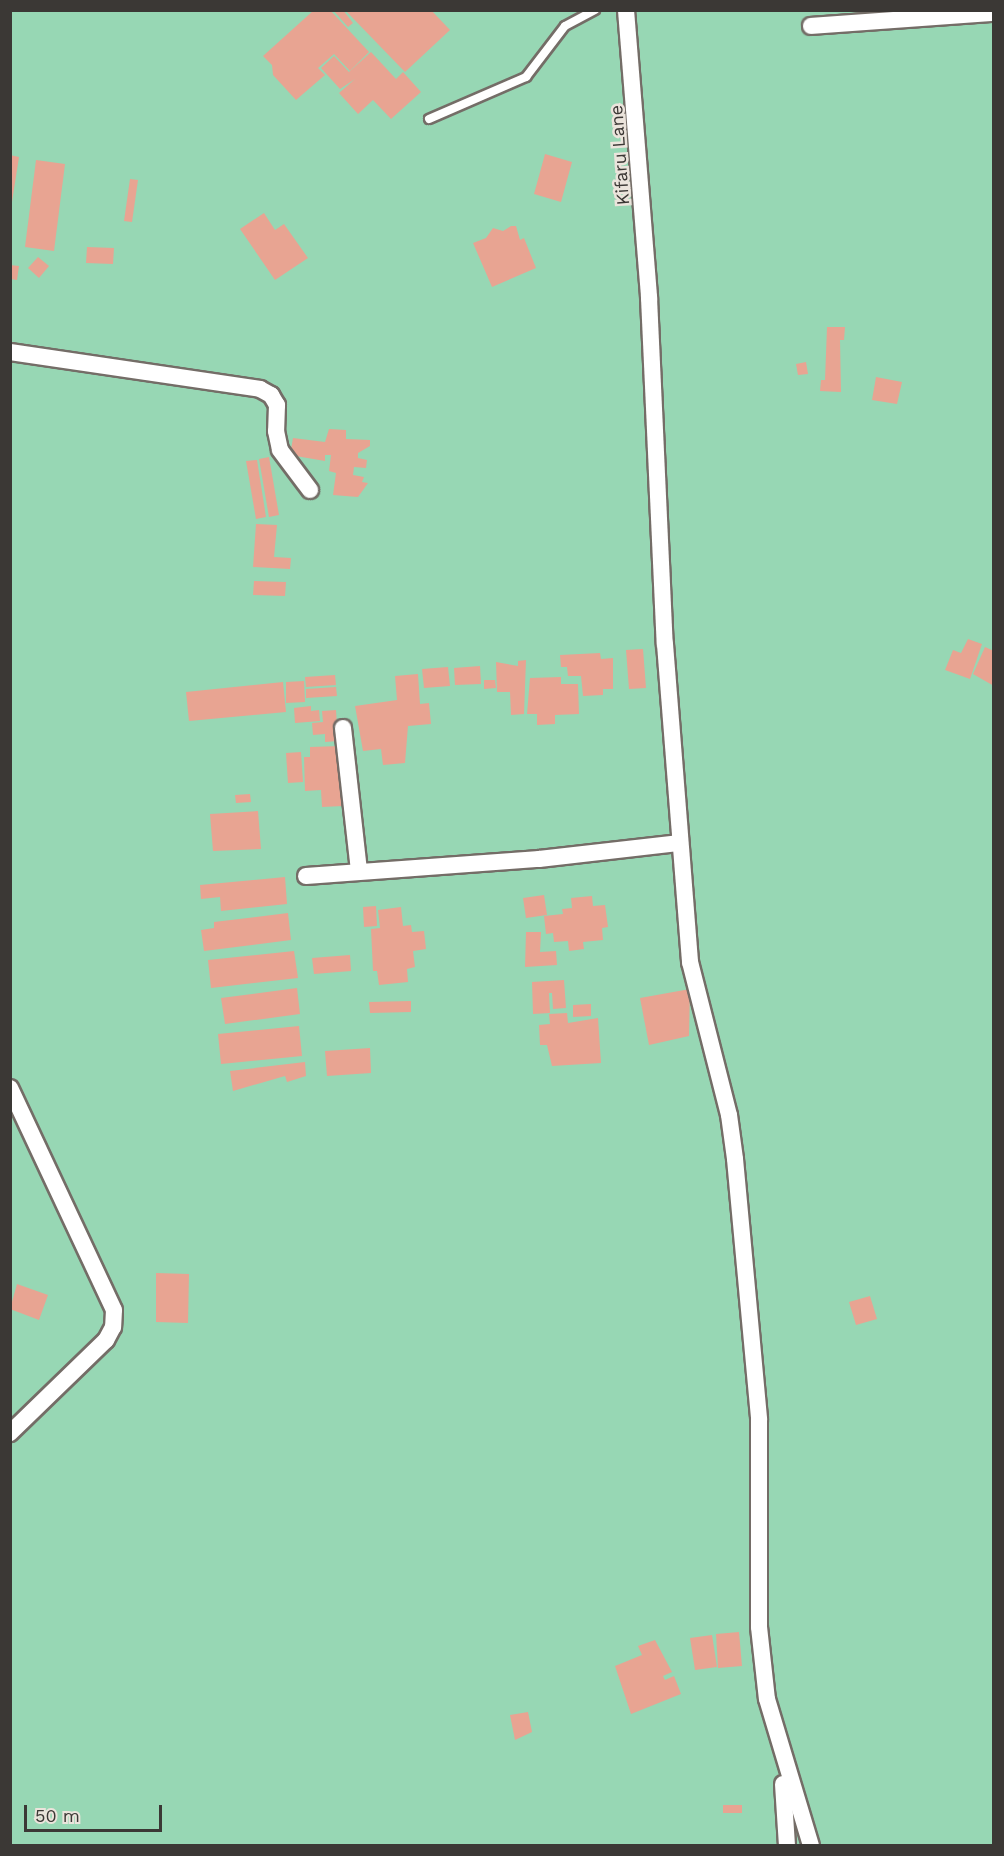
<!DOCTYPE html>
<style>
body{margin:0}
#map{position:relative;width:1004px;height:1856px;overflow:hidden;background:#ebe4dc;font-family:"Work Sans",sans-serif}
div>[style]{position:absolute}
.green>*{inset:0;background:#97d7b4}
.building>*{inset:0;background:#e8a492}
.roads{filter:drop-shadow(2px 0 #746d67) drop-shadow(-2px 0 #746d67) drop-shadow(0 2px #746d67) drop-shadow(0 -2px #746d67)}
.lane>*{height:8px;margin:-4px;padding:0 4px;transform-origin:4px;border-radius:4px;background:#fff}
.street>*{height:16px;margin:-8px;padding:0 8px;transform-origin:8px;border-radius:8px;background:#fff}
span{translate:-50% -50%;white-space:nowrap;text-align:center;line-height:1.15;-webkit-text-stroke:5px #ebe4dc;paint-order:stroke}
.street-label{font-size:18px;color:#3b3835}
.frame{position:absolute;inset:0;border:12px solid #3b3835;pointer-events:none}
.scale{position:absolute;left:24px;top:1805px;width:138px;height:27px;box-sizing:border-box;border:3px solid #3b3835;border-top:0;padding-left:8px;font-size:18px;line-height:21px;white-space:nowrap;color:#3b3835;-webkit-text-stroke:4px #ebe4dc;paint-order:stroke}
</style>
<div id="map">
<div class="green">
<i style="clip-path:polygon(11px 11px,993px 11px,993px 1845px,11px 1846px)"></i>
</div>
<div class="building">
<i style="clip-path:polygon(314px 10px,330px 10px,369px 52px,350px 71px,334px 54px,318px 68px,325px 75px,296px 100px,273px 75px,272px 65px,263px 56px)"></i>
<i style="clip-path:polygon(333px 10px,343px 10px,353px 23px,348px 27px)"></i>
<i style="clip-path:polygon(345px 10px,431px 10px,450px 30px,405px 72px)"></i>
<i style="clip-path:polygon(371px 52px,396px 79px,403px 72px,421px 92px,391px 119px,373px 100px,358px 114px,339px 93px,355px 79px,340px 89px,321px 68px,334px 56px,349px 72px)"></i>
<i style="clip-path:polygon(545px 154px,572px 162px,561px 202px,534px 194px)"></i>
<i style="clip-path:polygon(10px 155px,19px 157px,12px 202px,10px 202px)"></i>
<i style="clip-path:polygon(36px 160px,65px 164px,54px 251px,25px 247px)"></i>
<i style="clip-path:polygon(130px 179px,138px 180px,132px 222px,124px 221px)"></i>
<i style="clip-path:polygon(264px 213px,275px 230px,284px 224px,308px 258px,275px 280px,240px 229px)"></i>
<i style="clip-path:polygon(511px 226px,516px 226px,520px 240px,524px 238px,536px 268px,492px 287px,473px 243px,486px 238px,493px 228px,503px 231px)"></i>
<i style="clip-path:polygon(87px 247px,114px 248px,113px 264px,86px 263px)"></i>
<i style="clip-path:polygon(38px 257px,49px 266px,39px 278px,28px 268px)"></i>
<i style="clip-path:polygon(10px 265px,19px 266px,17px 280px,10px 279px)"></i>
<i style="clip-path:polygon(827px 327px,845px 327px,844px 340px,840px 340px,841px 392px,820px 391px,821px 380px,825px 380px)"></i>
<i style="clip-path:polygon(806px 362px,808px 374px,798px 375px,796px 364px)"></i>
<i style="clip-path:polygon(876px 377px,902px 382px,897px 404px,872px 400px)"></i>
<i style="clip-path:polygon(329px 429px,346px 430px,346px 439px,370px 440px,370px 446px,358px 453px,358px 458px,367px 460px,366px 468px,354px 467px,353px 475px,364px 477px,362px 482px,368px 483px,358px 497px,333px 495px,336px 473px,329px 471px,331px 455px,325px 455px,325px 461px,290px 455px,293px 438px,325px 442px)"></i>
<i style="clip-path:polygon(269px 457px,279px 515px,269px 517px,259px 459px)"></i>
<i style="clip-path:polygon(257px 460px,266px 517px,256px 519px,246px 461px)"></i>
<i style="clip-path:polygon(256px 524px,277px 525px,274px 557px,291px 558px,290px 569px,253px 567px)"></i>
<i style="clip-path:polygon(254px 581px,286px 582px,285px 596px,253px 595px)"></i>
<i style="clip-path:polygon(968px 639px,982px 644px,970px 679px,945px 670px,953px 650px,961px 653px)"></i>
<i style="clip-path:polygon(985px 647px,994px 651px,994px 686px,973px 674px)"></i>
<i style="clip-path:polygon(643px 649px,646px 688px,629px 689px,626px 650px)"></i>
<i style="clip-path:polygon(600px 653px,601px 659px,613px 658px,613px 689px,603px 689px,603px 695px,583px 696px,581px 676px,568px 676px,567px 667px,561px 667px,560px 655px)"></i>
<i style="clip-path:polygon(526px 660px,524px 714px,511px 715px,510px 692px,497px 692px,496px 662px,518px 666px,518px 661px)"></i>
<i style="clip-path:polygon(480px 666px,481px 684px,455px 685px,454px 668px)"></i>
<i style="clip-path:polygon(448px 667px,450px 686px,424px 688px,422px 669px)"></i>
<i style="clip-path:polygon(418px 674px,420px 704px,429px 703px,431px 724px,408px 726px,405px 763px,383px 765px,381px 749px,363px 751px,355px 706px,397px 700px,395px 676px)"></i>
<i style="clip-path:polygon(335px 675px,336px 685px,306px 687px,305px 677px)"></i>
<i style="clip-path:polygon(561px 677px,561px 684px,578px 684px,579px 714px,555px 715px,555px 724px,537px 725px,537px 714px,527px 714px,530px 678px)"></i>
<i style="clip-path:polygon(484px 680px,495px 680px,496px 688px,484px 689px)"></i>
<i style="clip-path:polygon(304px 681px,305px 702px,286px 703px,286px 682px)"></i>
<i style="clip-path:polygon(283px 682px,286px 712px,189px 721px,186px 692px)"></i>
<i style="clip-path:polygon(336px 687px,337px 696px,306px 698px,306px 689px)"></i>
<i style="clip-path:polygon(311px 706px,311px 711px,319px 710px,320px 721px,295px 723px,294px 708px)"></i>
<i style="clip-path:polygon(336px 710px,338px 741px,325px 742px,325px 734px,313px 735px,312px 723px,323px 722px,322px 711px)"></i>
<i style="clip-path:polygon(341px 746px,343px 806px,322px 807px,321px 790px,305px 791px,304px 757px,310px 757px,310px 747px)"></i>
<i style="clip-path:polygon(301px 752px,303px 782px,288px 783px,286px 753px)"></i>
<i style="clip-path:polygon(250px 794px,251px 802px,236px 803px,235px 795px)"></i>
<i style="clip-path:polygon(258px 811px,261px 849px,213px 851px,210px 814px)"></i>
<i style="clip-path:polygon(285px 877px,287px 904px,221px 911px,220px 897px,201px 899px,200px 885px)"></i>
<i style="clip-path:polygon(544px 895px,547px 915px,526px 918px,523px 898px)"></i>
<i style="clip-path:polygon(592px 896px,593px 906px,605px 905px,608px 927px,602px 928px,603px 940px,583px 942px,584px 949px,569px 951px,568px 941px,554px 942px,553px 933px,546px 934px,544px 916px,563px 914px,562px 909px,572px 908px,571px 898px)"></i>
<i style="clip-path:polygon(376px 906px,377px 926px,364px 927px,363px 907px)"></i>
<i style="clip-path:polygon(401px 907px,403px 926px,411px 925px,412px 932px,424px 931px,426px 949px,413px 951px,415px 967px,407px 969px,408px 982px,379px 985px,377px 971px,373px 971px,371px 929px,380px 928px,378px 910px)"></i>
<i style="clip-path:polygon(288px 913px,291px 940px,204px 951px,201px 930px,214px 928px,214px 922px)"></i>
<i style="clip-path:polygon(526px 932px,541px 932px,540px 952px,556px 951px,557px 965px,525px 967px)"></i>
<i style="clip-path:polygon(294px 951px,298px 978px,211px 988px,208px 960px)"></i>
<i style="clip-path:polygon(350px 955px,351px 971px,314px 974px,312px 958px)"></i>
<i style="clip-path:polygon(564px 980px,566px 1008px,553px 1009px,552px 993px,549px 993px,550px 1013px,533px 1014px,532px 982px)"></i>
<i style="clip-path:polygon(297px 988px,300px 1014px,225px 1024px,221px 998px)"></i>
<i style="clip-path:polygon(690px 989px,689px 1036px,649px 1045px,640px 998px)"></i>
<i style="clip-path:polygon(411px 1001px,411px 1012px,370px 1013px,369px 1002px)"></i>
<i style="clip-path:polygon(591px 1004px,591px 1016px,573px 1017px,573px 1005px)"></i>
<i style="clip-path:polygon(567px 1013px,568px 1023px,598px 1018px,601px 1063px,552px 1066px,547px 1045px,540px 1045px,539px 1025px,550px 1024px,549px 1014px)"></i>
<i style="clip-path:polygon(299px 1026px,302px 1056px,221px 1064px,218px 1034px)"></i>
<i style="clip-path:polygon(370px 1048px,371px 1073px,327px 1076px,325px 1051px)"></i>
<i style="clip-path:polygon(305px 1062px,306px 1076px,287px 1082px,285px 1076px,233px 1091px,230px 1071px)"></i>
<i style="clip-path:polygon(156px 1273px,189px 1274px,188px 1323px,156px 1322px)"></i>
<i style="clip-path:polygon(17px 1284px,48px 1295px,39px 1320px,10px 1309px)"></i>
<i style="clip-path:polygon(870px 1296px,877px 1319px,856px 1325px,849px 1302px)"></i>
<i style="clip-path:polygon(739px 1632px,742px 1666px,718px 1668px,716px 1634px)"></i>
<i style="clip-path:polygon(712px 1635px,717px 1667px,695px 1670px,690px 1638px)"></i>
<i style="clip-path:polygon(655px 1640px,672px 1672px,663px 1676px,665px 1680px,674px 1676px,681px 1694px,631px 1714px,615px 1666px,642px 1655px,638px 1646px)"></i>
<i style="clip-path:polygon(528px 1712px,532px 1732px,515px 1740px,510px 1715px)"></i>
<i style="clip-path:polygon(723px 1805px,742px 1805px,742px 1813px,723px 1813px)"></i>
</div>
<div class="roads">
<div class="lane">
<i style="left:429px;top:119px;width:106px;rotate:-23.4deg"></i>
<i style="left:526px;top:77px;width:64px;rotate:-52.6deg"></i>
<i style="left:565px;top:26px;width:34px;rotate:-28deg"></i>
</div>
<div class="street">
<i style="left:626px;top:10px;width:289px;rotate:85.4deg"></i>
<i style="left:649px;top:298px;width:346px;rotate:87.4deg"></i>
<i style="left:665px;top:644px;width:319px;rotate:85.5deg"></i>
<i style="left:690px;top:962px;width:158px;rotate:75.7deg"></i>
<i style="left:729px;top:1115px;width:44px;rotate:82.2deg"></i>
<i style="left:735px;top:1159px;width:262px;rotate:84.7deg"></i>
<i style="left:759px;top:1420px;width:207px;rotate:90deg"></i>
<i style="left:759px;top:1627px;width:72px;rotate:83.7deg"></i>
<i style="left:767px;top:1699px;width:153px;rotate:73.3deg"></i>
<i style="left:811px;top:26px;width:183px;rotate:-4.1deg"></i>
<i style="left:10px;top:352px;width:253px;rotate:8.4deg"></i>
<i style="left:260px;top:389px;width:13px;rotate:29deg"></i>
<i style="left:271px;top:395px;width:12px;rotate:59deg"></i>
<i style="left:277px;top:405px;width:26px;rotate:92deg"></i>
<i style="left:276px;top:431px;width:19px;rotate:78deg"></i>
<i style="left:280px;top:450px;width:50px;rotate:53.1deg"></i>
<i style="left:343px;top:728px;width:144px;rotate:83.6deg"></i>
<i style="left:306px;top:876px;width:234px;rotate:-4.2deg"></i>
<i style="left:539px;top:859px;width:142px;rotate:-6.5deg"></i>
<i style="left:10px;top:1088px;width:245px;rotate:64.9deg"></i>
<i style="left:114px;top:1310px;width:17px;rotate:93deg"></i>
<i style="left:113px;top:1327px;width:15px;rotate:118deg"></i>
<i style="left:106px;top:1340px;width:134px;rotate:135.9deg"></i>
<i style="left:783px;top:1784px;width:62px;rotate:86.3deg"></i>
</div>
</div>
<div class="street-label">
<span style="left:620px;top:155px;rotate:-94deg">Kifaru Lane</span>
</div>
<div class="frame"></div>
<div class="scale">50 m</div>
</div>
